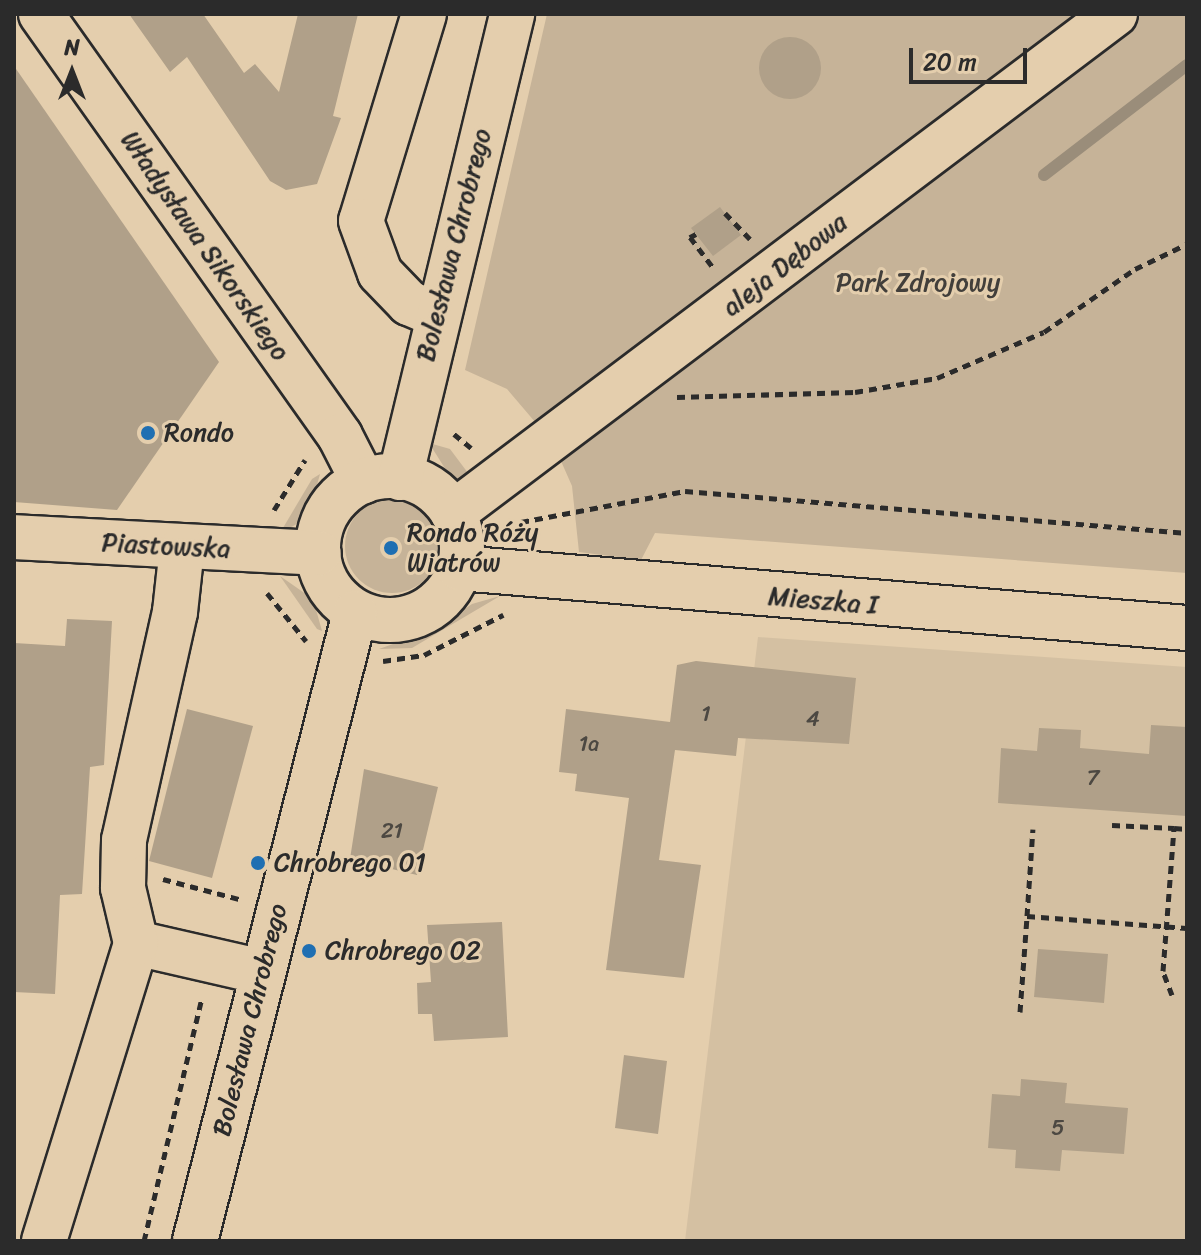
<!DOCTYPE html>
<meta charset="utf-8">
<style>
body{margin:0}
#map{position:relative;width:1201px;height:1255px;overflow:hidden;background:#e4cead;font-family:Sriracha,sans-serif}
div>[style]{position:absolute}
.built>*{inset:0;background:#d4c0a2}
.green>*{inset:0;background:#c6b398}
.round{border-radius:50%}
.stream>*{height:12px;margin:-6px;padding:0 6px;transform-origin:6px;border-radius:6px;background:#9a8d7a}
.building>*{inset:0;background:#b0a089}
.path>*{height:5px;margin-top:-2.5px;transform-origin:0;background:repeating-linear-gradient(90deg,#2b2b2b 0 8px,transparent 0 14px)}
.roads{filter:drop-shadow(2px 0 #2b2b2b) drop-shadow(-2px 0 #2b2b2b) drop-shadow(0 2px #2b2b2b) drop-shadow(0 -2px #2b2b2b)}
.minor>*{height:44px;margin:-22px;padding:0 22px;transform-origin:22px;border-radius:22px;background:#e4cead}
.minor>.ring{margin:-22px;padding:0;box-sizing:content-box;background:none;border:44px solid #e4cead;border-radius:50%}
.dots>*{width:22px;height:22px;translate:-50% -50%;box-sizing:border-box;border:4px solid #e4cead;border-radius:50%}
span{translate:-50% -50%;white-space:nowrap;text-align:center;line-height:1.15;-webkit-text-stroke:6px #e4cead;paint-order:stroke}
.number-label{font-size:22px;color:#4c4842}
.number-label span{-webkit-text-stroke-width:0}
.street-label{font-size:26px;color:#2b2b2b}
.park-label{font-size:26px;color:#423f3b}
.poi-label{font-size:26px;color:#2b2b2b}
.left{translate:0 -50%;text-align:left}
.frame{position:absolute;inset:0;border:16px solid #2b2b2b;pointer-events:none}
.north{position:absolute;left:32px;top:32px;width:80px;height:80px;-webkit-text-stroke:6px #e4cead;paint-order:stroke;rotate:0deg;font-size:22px;font-weight:700;line-height:32px;text-align:center;color:#2b2b2b}
.north::after{content:'';display:block;margin:auto;width:28px;height:36px;background:#2b2b2b;clip-path:polygon(50% 0,100% 100%,50% 72%,0 100%)}
.scale{position:absolute;left:909px;top:48px;width:118px;height:36px;box-sizing:border-box;border:4px solid #2b2b2b;border-top:0;padding-left:10px;font-size:24px;line-height:28px;white-space:nowrap;color:#2b2b2b;-webkit-text-stroke:6px #e4cead;paint-order:stroke}
</style>
<div id="map">
<div class="built">
<i style="clip-path:polygon(758px 637px,1187px 667px,1187px 1241px,685px 1241px)"></i>
</div>
<div class="green">
<i style="clip-path:polygon(547px 14px,1187px 14px,1187px 573px,655px 533px,641px 560px,579px 552px,572px 486px,553px 443px,507px 389px,465px 370px)"></i>
<i style="clip-path:polygon(429px 443px,450px 449px,477px 485px,456px 486px)"></i>
<i style="clip-path:polygon(320px 474px,308px 518px,280px 533px,312px 479px)"></i>
<i class="round" style="left:345px;top:499px;width:94px;height:94px"></i>
<i style="clip-path:polygon(280px 576px,313px 599px,322px 631px,317px 629px)"></i>
<i style="clip-path:polygon(500px 596px,412px 648px,379px 649px,435px 629px,472px 604px)"></i>
</div>
<div class="stream">
<i style="left:1044px;top:175px;width:180px;rotate:-37.6deg"></i>
</div>
<div class="building">
<i style="clip-path:polygon(129px 14px,203px 14px,244px 73px,255px 64px,279px 92px,298px 14px,358px 14px,333px 116px,341px 118px,317px 184px,286px 190px,270px 181px,187px 57px,170px 72px)"></i>
<i class="round" style="left:759px;top:37px;width:62px;height:62px"></i>
<i style="clip-path:polygon(14px 66px,219px 362px,117px 510px,14px 502px)"></i>
<i style="clip-path:polygon(720px 207px,741px 235px,713px 256px,691px 228px)"></i>
<i style="clip-path:polygon(67px 619px,112px 621px,104px 765px,90px 767px,82px 894px,60px 895px,55px 994px,14px 992px,14px 643px,65px 646px)"></i>
<i style="clip-path:polygon(696px 661px,856px 678px,849px 744px,738px 738px,736px 756px,675px 750px,659px 860px,701px 865px,684px 978px,606px 970px,629px 798px,575px 791px,577px 774px,559px 772px,566px 709px,670px 722px,677px 665px)"></i>
<i style="clip-path:polygon(187px 709px,253px 726px,212px 878px,149px 861px)"></i>
<i style="clip-path:polygon(1151px 725px,1187px 727px,1187px 816px,998px 803px,1001px 748px,1037px 751px,1039px 728px,1081px 730px,1080px 748px,1149px 754px)"></i>
<i style="clip-path:polygon(364px 769px,438px 787px,417px 875px,350px 859px)"></i>
<i style="clip-path:polygon(502px 922px,508px 1037px,434px 1041px,432px 1014px,418px 1014px,417px 983px,431px 982px,427px 925px)"></i>
<i style="clip-path:polygon(1038px 949px,1108px 954px,1104px 1003px,1034px 997px)"></i>
<i style="clip-path:polygon(624px 1055px,667px 1061px,658px 1134px,615px 1128px)"></i>
<i style="clip-path:polygon(1021px 1079px,1067px 1083px,1065px 1103px,1128px 1108px,1124px 1154px,1062px 1150px,1060px 1171px,1015px 1168px,1016px 1150px,988px 1148px,992px 1094px,1020px 1096px)"></i>
</div>
<div class="path">
<i style="left:725px;top:213px;width:36px;rotate:46deg"></i>
<i style="left:696px;top:234px;width:7px;rotate:153deg"></i>
<i style="left:690px;top:237px;width:38px;rotate:53deg"></i>
<i style="left:677px;top:397px;width:178px;rotate:-1.6deg"></i>
<i style="left:855px;top:392px;width:83px;rotate:-9.7deg"></i>
<i style="left:937px;top:378px;width:116px;rotate:-23.3deg"></i>
<i style="left:1044px;top:332px;width:111px;rotate:-34.7deg"></i>
<i style="left:1135px;top:269px;width:58px;rotate:-25.7deg"></i>
<i style="left:454px;top:434px;width:22px;rotate:39deg"></i>
<i style="left:274px;top:510px;width:59px;rotate:-58.2deg"></i>
<i style="left:521px;top:522px;width:167px;rotate:-10.7deg"></i>
<i style="left:685px;top:491px;width:504px;rotate:4.78deg"></i>
<i style="left:267px;top:593px;width:62px;rotate:50.9deg"></i>
<i style="left:383px;top:661px;width:41px;rotate:-8.3deg"></i>
<i style="left:424px;top:655px;width:89px;rotate:-26.9deg"></i>
<i style="left:1112px;top:825px;width:62px;rotate:2.8deg"></i>
<i style="left:163px;top:879px;width:79px;rotate:14.7deg"></i>
<i style="left:1027px;top:916px;width:87px;rotate:-86.1deg"></i>
<i style="left:1172px;top:995px;width:26px;rotate:-111deg"></i>
<i style="left:1163px;top:971px;width:143px;rotate:-85.6deg"></i>
<i style="left:1174px;top:828px;width:13px;rotate:4deg"></i>
<i style="left:1020px;top:1012px;width:96px;rotate:-85.8deg"></i>
<i style="left:1027px;top:916px;width:160px;rotate:4.3deg"></i>
<i style="left:144px;top:1241px;width:247px;rotate:-76.6deg"></i>
</div>
<div class="roads">
<div class="minor">
<i style="left:41px;top:14px;width:517px;rotate:54.68deg"></i>
<i style="left:340px;top:436px;width:51px;rotate:62.9deg"></i>
<i style="left:424px;top:14px;width:216px;rotate:106.9deg"></i>
<i style="left:361px;top:221px;width:55px;rotate:69.9deg"></i>
<i style="left:380px;top:273px;width:42px;rotate:46deg"></i>
<i style="left:409px;top:303px;width:28px;rotate:23deg"></i>
<i class="ring" style="left:318px;top:476px;width:100px;height:100px"></i>
<i style="left:400px;top:478px;width:477px;rotate:-76.4deg"></i>
<i style="left:453px;top:513px;width:829px;rotate:-37.01deg"></i>
<i style="left:14px;top:537px;width:305px;rotate:3deg"></i>
<i style="left:459px;top:568px;width:730px;rotate:4.71deg"></i>
<i style="left:136px;top:943px;width:130px;rotate:12.9deg"></i>
<i style="left:44px;top:1241px;width:312px;rotate:-72.8deg"></i>
<i style="left:136px;top:943px;width:57px;rotate:-103.3deg"></i>
<i style="left:123px;top:888px;width:48px;rotate:-88.8deg"></i>
<i style="left:124px;top:840px;width:234px;rotate:-77.4deg"></i>
<i style="left:175px;top:612px;width:64px;rotate:-83.8deg"></i>
<i style="left:195px;top:1241px;width:648px;rotate:-75.71deg"></i>
</div>
</div>
<div class="dots">
<i style="left:148px;top:433px;background:#1f6fb2"></i>
<i style="left:391px;top:548px;background:#1f6fb2"></i>
<i style="left:258px;top:863px;background:#1f6fb2"></i>
<i style="left:309px;top:951px;background:#1f6fb2"></i>
</div>
<div class="number-label">
<span style="left:706px;top:714px">1</span>
<span style="left:813px;top:719px">4</span>
<span style="left:589px;top:744px">1a</span>
<span style="left:1093px;top:778px">7</span>
<span style="left:392px;top:831px">21</span>
<span style="left:1058px;top:1128px">5</span>
</div>
<div class="street-label">
<span style="left:454px;top:245px;rotate:-76deg">Bolesława Chrobrego</span>
<span style="left:205px;top:246px;rotate:55deg">Władysława Sikorskiego</span>
<span style="left:785px;top:265px;rotate:-38deg">aleja Dębowa</span>
<span style="left:166px;top:546px;rotate:3deg">Piastowska</span>
<span style="left:823px;top:601px;rotate:5deg">Mieszka I</span>
<span style="left:250px;top:1020px;rotate:-76deg">Bolesława Chrobrego</span>
</div>
<div class="park-label">
<span style="left:918px;top:283px">Park Zdrojowy</span>
</div>
<div class="poi-label">
<span class="left" style="left:164px;top:433px">Rondo</span>
<span class="left" style="left:407px;top:548px">Rondo Róży<br>Wiatrów</span>
<span class="left" style="left:274px;top:863px">Chrobrego 01</span>
<span class="left" style="left:325px;top:951px">Chrobrego 02</span>
</div>
<div class="frame"></div>
<div class="north">N</div>
<div class="scale">20 m</div>
</div>
